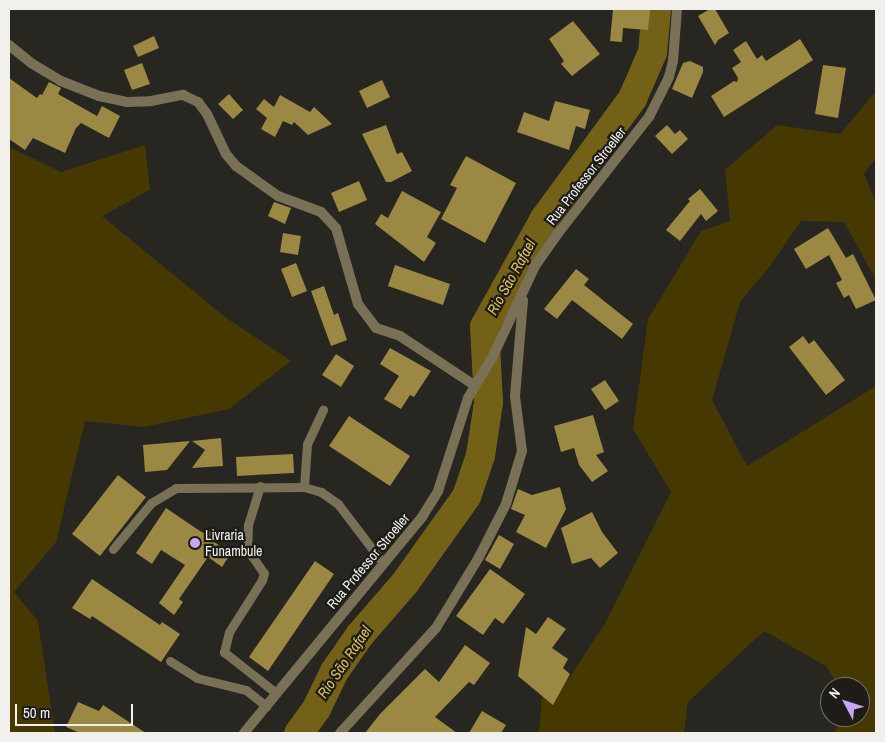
<!DOCTYPE html>
<meta charset="utf-8">
<style>
body{margin:0}
#map{position:relative;width:885px;height:742px;overflow:hidden;background:#272620;font-family:"Archivo Narrow",sans-serif}
div>[style]{position:absolute}
.green>*{inset:0;background:#453801}
.river>*{height:29px;margin:-14.5px;padding:0 14.5px;transform-origin:14.5px;border-radius:14.5px;background:#746118}
.building>*{inset:0;background:#9b8843}
.lane>*{height:9px;margin:-4.5px;padding:0 4.5px;transform-origin:4.5px;border-radius:4.5px;background:#797156}
.street>*{height:10px;margin:-5px;padding:0 5px;transform-origin:5px;border-radius:5px;background:#797156}
.dots>*{width:14px;height:14px;translate:-50% -50%;box-sizing:border-box;border:2px solid #1e1c17;border-radius:50%}
span{translate:-50% -50%;white-space:nowrap;text-align:center;line-height:1.15;-webkit-text-stroke:4.5px #1e1c17;paint-order:stroke}
.street-label{font-size:14px;color:#f1f0ec}
.poi-label{font-size:14px;color:#f1f0ec}
.left{translate:0 -50%;text-align:left}
.water-label{font-size:15px;color:#dcc15f;font-style:italic}
.frame{position:absolute;inset:0;border:10px solid #f1f0ec;pointer-events:none}
.north{position:absolute;left:820px;top:677px;width:50px;height:50px;box-sizing:border-box;background:#1e1c17;border:1px solid #72716c;border-radius:50%;rotate:310deg;font-size:14px;font-weight:700;line-height:20px;text-align:center;color:#f1f0ec}
.north::after{content:'';display:block;margin:auto;width:18px;height:22px;background:#c6a6f0;clip-path:polygon(50% 0,100% 100%,50% 72%,0 100%)}
.scale{position:absolute;left:15px;top:704px;width:118px;height:22px;box-sizing:border-box;border:2px solid #f1f0ec;border-top:0;padding-left:6px;font-size:15px;line-height:18px;white-space:nowrap;color:#f1f0ec;-webkit-text-stroke:4px #1e1c17;paint-order:stroke}
</style>
<div id="map">
<div class="green">
<i style="clip-path:polygon(876px 91px,876px 158px,864px 174px,876px 202px,876px 276px,875px 278px,844px 222px,801px 221px,770px 266px,740px 302px,712px 400px,747px 466px,876px 386px,876px 733px,834px 733px,843px 717px,860px 717px,860px 687px,839px 687px,826px 666px,764px 631px,688px 702px,684px 733px,536px 733px,539px 730px,545px 667px,568px 680px,605px 623px,671px 492px,633px 429px,648px 319px,701px 231px,730px 221px,725px 170px,777px 125px,840px 134px)"></i>
<i style="clip-path:polygon(145px 145px,150px 190px,102px 216px,225px 317px,291px 361px,229px 409px,144px 427px,85px 421px,56px 542px,14px 592px,38px 621px,55px 733px,9px 733px,9px 147px,61px 172px)"></i>
</div>
<div class="river">
<i style="left:298px;top:733px;width:31px;rotate:-54deg"></i>
<i style="left:316px;top:708px;width:41px;rotate:-64.1deg"></i>
<i style="left:334px;top:671px;width:44px;rotate:-55.2deg"></i>
<i style="left:359px;top:635px;width:69px;rotate:-49.1deg"></i>
<i style="left:404px;top:583px;width:107px;rotate:-54.5deg"></i>
<i style="left:466px;top:496px;width:43px;rotate:-71.1deg"></i>
<i style="left:480px;top:455px;width:54px;rotate:-81.4deg"></i>
<i style="left:488px;top:402px;width:76px;rotate:-93deg"></i>
<i style="left:484px;top:326px;width:124px;rotate:-60.9deg"></i>
<i style="left:544px;top:218px;width:149px;rotate:-53.7deg"></i>
<i style="left:632px;top:98px;width:50px;rotate:-66.5deg"></i>
<i style="left:652px;top:52px;width:43px;rotate:-84.7deg"></i>
</div>
<div class="building">
<i style="clip-path:polygon(613px 9px,650px 10px,648px 30px,623px 28px,622px 42px,610px 41px)"></i>
<i style="clip-path:polygon(710px 9px,715px 9px,729px 33px,718px 40px,715px 45px,698px 16px)"></i>
<i style="clip-path:polygon(573px 21px,600px 54px,572px 76px,561px 64px,564px 61px,549px 39px)"></i>
<i style="clip-path:polygon(154px 36px,159px 48px,138px 57px,133px 46px)"></i>
<i style="clip-path:polygon(800px 39px,813px 60px,724px 117px,711px 96px,734px 81px,737px 82px,738px 78px,732px 68px,741px 62px,733px 50px,746px 41px,757px 59px,762px 55px,766px 61px)"></i>
<i style="clip-path:polygon(690px 61px,703px 67px,703px 72px,692px 98px,672px 89px,683px 63px)"></i>
<i style="clip-path:polygon(142px 63px,150px 84px,132px 90px,124px 70px)"></i>
<i style="clip-path:polygon(823px 65px,846px 68px,838px 118px,815px 114px)"></i>
<i style="clip-path:polygon(9px 78px,37px 98px,40px 94px,42px 95px,49px 82px,61px 88px,58px 94px,97px 116px,102px 106px,120px 116px,109px 138px,81px 123px,76px 128px,65px 153px,33px 138px,25px 150px,9px 139px)"></i>
<i style="clip-path:polygon(382px 80px,390px 97px,367px 108px,359px 91px)"></i>
<i style="clip-path:polygon(229px 94px,243px 110px,233px 119px,218px 104px)"></i>
<i style="clip-path:polygon(280px 95px,310px 112px,314px 107px,332px 124px,308px 135px,294px 122px,292px 125px,283px 121px,275px 137px,261px 129px,267px 118px,256px 109px,264px 99px,274px 107px)"></i>
<i style="clip-path:polygon(555px 101px,590px 110px,585px 129px,576px 126px,569px 150px,517px 132px,524px 112px,549px 121px)"></i>
<i style="clip-path:polygon(386px 125px,397px 154px,402px 152px,412px 171px,391px 182px,386px 182px,362px 134px)"></i>
<i style="clip-path:polygon(667px 125px,675px 134px,680px 130px,688px 139px,672px 154px,655px 136px)"></i>
<i style="clip-path:polygon(466px 156px,516px 183px,485px 243px,441px 219px,457px 188px,450px 185px)"></i>
<i style="clip-path:polygon(359px 181px,367px 200px,339px 212px,331px 193px)"></i>
<i style="clip-path:polygon(700px 189px,718px 211px,706px 221px,701px 214px,680px 241px,666px 230px,690px 201px,688px 199px)"></i>
<i style="clip-path:polygon(402px 191px,441px 212px,427px 237px,436px 243px,424px 262px,375px 224px,381px 214px,388px 218px)"></i>
<i style="clip-path:polygon(274px 202px,291px 208px,285px 224px,268px 216px)"></i>
<i style="clip-path:polygon(828px 228px,846px 258px,853px 254px,876px 300px,856px 309px,849px 295px,844px 298px,836px 283px,842px 280px,829px 255px,806px 269px,794px 249px)"></i>
<i style="clip-path:polygon(283px 233px,301px 236px,298px 255px,280px 252px)"></i>
<i style="clip-path:polygon(296px 263px,307px 291px,292px 297px,281px 269px)"></i>
<i style="clip-path:polygon(395px 265px,450px 284px,443px 305px,388px 286px)"></i>
<i style="clip-path:polygon(576px 269px,589px 279px,584px 285px,633px 324px,622px 339px,572px 300px,557px 319px,544px 309px)"></i>
<i style="clip-path:polygon(324px 286px,334px 315px,338px 313px,347px 340px,331px 346px,311px 291px)"></i>
<i style="clip-path:polygon(803px 336px,809px 344px,814px 340px,845px 380px,826px 395px,789px 347px)"></i>
<i style="clip-path:polygon(390px 348px,431px 371px,414px 397px,410px 395px,401px 409px,384px 399px,399px 376px,380px 364px)"></i>
<i style="clip-path:polygon(336px 354px,354px 366px,341px 387px,322px 375px)"></i>
<i style="clip-path:polygon(605px 380px,619px 401px,605px 410px,591px 389px)"></i>
<i style="clip-path:polygon(593px 415px,604px 452px,596px 455px,608px 471px,592px 482px,579px 465px,574px 448px,561px 452px,554px 426px)"></i>
<i style="clip-path:polygon(349px 416px,410px 456px,390px 486px,329px 446px)"></i>
<i style="clip-path:polygon(221px 438px,223px 466px,192px 468px,205px 450px,192px 441px)"></i>
<i style="clip-path:polygon(190px 441px,167px 470px,145px 472px,143px 445px)"></i>
<i style="clip-path:polygon(293px 454px,294px 473px,237px 476px,236px 457px)"></i>
<i style="clip-path:polygon(118px 475px,146px 497px,100px 556px,72px 534px)"></i>
<i style="clip-path:polygon(560px 487px,566px 509px,546px 548px,516px 532px,525px 515px,511px 509px,518px 489px,532px 495px)"></i>
<i style="clip-path:polygon(166px 508px,203px 533px,206px 529px,218px 537px,214px 542px,231px 553px,222px 567px,208px 557px,179px 599px,183px 602px,174px 615px,159px 603px,185px 565px,161px 550px,152px 564px,136px 553px)"></i>
<i style="clip-path:polygon(592px 512px,602px 532px,618px 553px,600px 568px,591px 558px,572px 564px,561px 528px)"></i>
<i style="clip-path:polygon(499px 535px,514px 544px,500px 569px,485px 560px)"></i>
<i style="clip-path:polygon(315px 561px,334px 574px,268px 671px,249px 657px)"></i>
<i style="clip-path:polygon(490px 569px,525px 594px,503px 624px,495px 618px,483px 635px,456px 616px)"></i>
<i style="clip-path:polygon(92px 579px,160px 625px,162px 622px,180px 634px,161px 662px,92px 616px,90px 619px,72px 608px)"></i>
<i style="clip-path:polygon(548px 617px,566px 629px,552px 648px,568px 659px,563px 668px,570px 674px,553px 705px,518px 676px,526px 627px,536px 634px)"></i>
<i style="clip-path:polygon(465px 645px,490px 663px,474px 685px,469px 682px,435px 717px,457px 733px,365px 733px,380px 714px,425px 669px,439px 682px)"></i>
<i style="clip-path:polygon(78px 702px,99px 711px,103px 705px,146px 733px,80px 733px,66px 727px)"></i>
<i style="clip-path:polygon(482px 711px,506px 725px,501px 733px,469px 733px)"></i>
</div>
<div class="lane">
<i style="left:260px;top:486px;width:41px;rotate:107.1deg"></i>
<i style="left:248px;top:525px;width:24px;rotate:92deg"></i>
<i style="left:247px;top:549px;width:29px;rotate:55deg"></i>
<i style="left:264px;top:573px;width:7px;rotate:106deg"></i>
<i style="left:262px;top:580px;width:62px;rotate:122.4deg"></i>
<i style="left:229px;top:632px;width:21px;rotate:104deg"></i>
<i style="left:224px;top:652px;width:66px;rotate:38.3deg"></i>
<i style="left:304px;top:487px;width:43px;rotate:-86deg"></i>
<i style="left:307px;top:444px;width:38px;rotate:-65deg"></i>
<i style="left:113px;top:549px;width:60px;rotate:-50.4deg"></i>
<i style="left:151px;top:503px;width:29px;rotate:-31deg"></i>
<i style="left:176px;top:488px;width:128px;rotate:-0.4deg"></i>
<i style="left:304px;top:487px;width:18px;rotate:16deg"></i>
<i style="left:321px;top:492px;width:21px;rotate:35deg"></i>
<i style="left:338px;top:504px;width:74px;rotate:52.7deg"></i>
<i style="left:170px;top:661px;width:32px;rotate:32deg"></i>
<i style="left:197px;top:678px;width:50px;rotate:13.8deg"></i>
<i style="left:246px;top:690px;width:26px;rotate:39deg"></i>
</div>
<div class="street">
<i style="left:9px;top:45px;width:28px;rotate:39deg"></i>
<i style="left:31px;top:63px;width:35px;rotate:31deg"></i>
<i style="left:61px;top:81px;width:41px;rotate:21.5deg"></i>
<i style="left:99px;top:96px;width:29px;rotate:12deg"></i>
<i style="left:127px;top:102px;width:24px;rotate:-2deg"></i>
<i style="left:151px;top:101px;width:33px;rotate:-11deg"></i>
<i style="left:183px;top:95px;width:17px;rotate:25deg"></i>
<i style="left:198px;top:102px;width:15px;rotate:53deg"></i>
<i style="left:207px;top:114px;width:44px;rotate:64.6deg"></i>
<i style="left:226px;top:154px;width:16px;rotate:50deg"></i>
<i style="left:236px;top:166px;width:52px;rotate:35.5deg"></i>
<i style="left:278px;top:196px;width:46px;rotate:20.4deg"></i>
<i style="left:321px;top:212px;width:22px;rotate:47deg"></i>
<i style="left:336px;top:228px;width:79px;rotate:73.9deg"></i>
<i style="left:358px;top:304px;width:30px;rotate:53deg"></i>
<i style="left:376px;top:328px;width:25px;rotate:18deg"></i>
<i style="left:400px;top:336px;width:89px;rotate:33.5deg"></i>
<i style="left:244px;top:733px;width:280px;rotate:-50.5deg"></i>
<i style="left:422px;top:517px;width:31px;rotate:-58deg"></i>
<i style="left:438px;top:491px;width:98px;rotate:-72.1deg"></i>
<i style="left:468px;top:398px;width:49px;rotate:-59.2deg"></i>
<i style="left:493px;top:356px;width:99px;rotate:-65deg"></i>
<i style="left:535px;top:266px;width:42px;rotate:-54.8deg"></i>
<i style="left:559px;top:232px;width:146px;rotate:-52deg"></i>
<i style="left:649px;top:117px;width:45px;rotate:-63.4deg"></i>
<i style="left:669px;top:77px;width:16px;rotate:-76deg"></i>
<i style="left:673px;top:61px;width:52px;rotate:-85.6deg"></i>
<i style="left:340px;top:733px;width:142px;rotate:-47.6deg"></i>
<i style="left:436px;top:628px;width:83px;rotate:-58.8deg"></i>
<i style="left:479px;top:557px;width:59px;rotate:-63deg"></i>
<i style="left:506px;top:504px;width:55px;rotate:-73.2deg"></i>
<i style="left:522px;top:451px;width:55px;rotate:-97.3deg"></i>
<i style="left:515px;top:396px;width:96px;rotate:-85.2deg"></i>
</div>
<div class="dots">
<i style="left:195px;top:543px;background:#c6a6f0"></i>
</div>
<div class="street-label">
<span style="left:586px;top:176px;rotate:-52deg">Rua Professor Stroeller</span>
<span style="left:368px;top:561px;rotate:-50deg">Rua Professor Stroeller</span>
</div>
<div class="poi-label">
<span class="left" style="left:205px;top:543px">Livraria<br>Funambule</span>
</div>
<div class="water-label">
<span style="left:511px;top:277px;rotate:-61deg">Rio São Rafael</span>
<span style="left:344px;top:662px;rotate:-56deg">Rio São Rafael</span>
</div>
<div class="frame"></div>
<div class="north">N</div>
<div class="scale">50 m</div>
</div>
